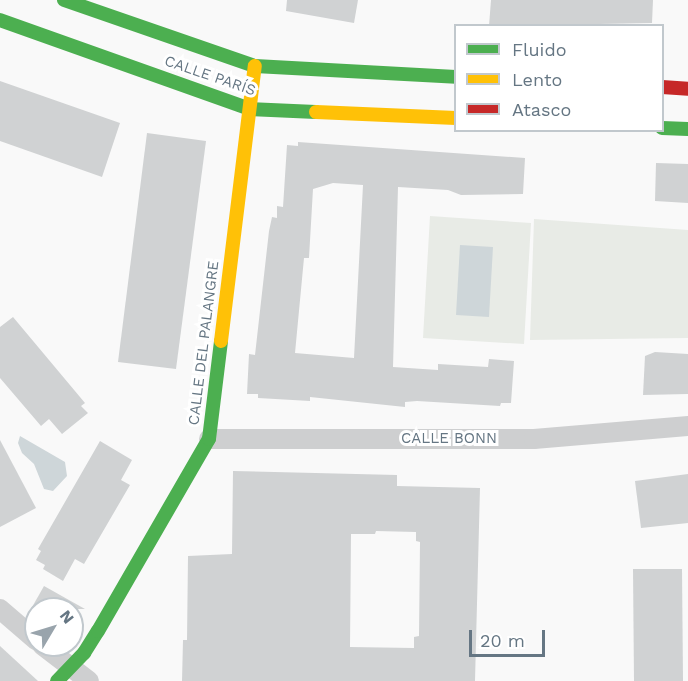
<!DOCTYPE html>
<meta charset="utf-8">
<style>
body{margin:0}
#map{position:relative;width:688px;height:681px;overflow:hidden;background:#f9f9f9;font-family:"Work Sans",sans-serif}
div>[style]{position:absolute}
.green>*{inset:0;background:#e8ebe6}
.water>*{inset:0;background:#ced6d9}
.building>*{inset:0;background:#d0d2d3}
.street>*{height:20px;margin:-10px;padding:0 10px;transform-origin:10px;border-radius:10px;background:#cecfd0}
.fast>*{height:14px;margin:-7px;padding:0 7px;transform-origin:7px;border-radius:7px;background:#4caf50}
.slow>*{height:14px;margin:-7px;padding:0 7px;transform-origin:7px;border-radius:7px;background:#ffc107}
.jam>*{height:14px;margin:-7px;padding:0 7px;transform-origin:7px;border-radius:7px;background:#c62828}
span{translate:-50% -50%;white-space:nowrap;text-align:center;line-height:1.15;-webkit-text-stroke:6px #fff;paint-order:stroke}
.street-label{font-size:15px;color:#657683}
.legend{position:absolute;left:454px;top:24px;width:210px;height:108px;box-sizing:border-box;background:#fff;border:2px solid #c1c8cd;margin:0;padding:8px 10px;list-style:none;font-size:18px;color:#657683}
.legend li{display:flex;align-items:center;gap:12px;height:30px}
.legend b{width:30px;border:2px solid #c1c8cd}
.north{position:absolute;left:24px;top:597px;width:60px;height:60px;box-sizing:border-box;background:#fff;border:2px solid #c1c8cd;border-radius:50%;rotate:52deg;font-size:16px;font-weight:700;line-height:24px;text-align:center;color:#657683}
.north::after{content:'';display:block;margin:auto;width:21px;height:27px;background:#99a4ac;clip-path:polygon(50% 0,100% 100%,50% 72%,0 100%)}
.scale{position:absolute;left:469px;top:630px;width:76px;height:27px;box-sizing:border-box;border:3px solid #657683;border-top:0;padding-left:8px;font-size:18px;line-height:21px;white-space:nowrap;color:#657683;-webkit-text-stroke:4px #fff;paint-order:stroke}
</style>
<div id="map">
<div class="green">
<i style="clip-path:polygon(430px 216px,531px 223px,524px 344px,423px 338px)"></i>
<i style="clip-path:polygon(534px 219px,688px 230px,688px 338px,530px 340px)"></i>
</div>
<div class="water">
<i style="clip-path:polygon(460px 245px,493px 247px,489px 317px,456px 315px)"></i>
<i style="clip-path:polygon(20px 436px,65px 462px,67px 476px,53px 491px,44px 489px,34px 464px,22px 453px,18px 443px)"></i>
</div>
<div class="building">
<i style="clip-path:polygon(287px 0,358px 0,354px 23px,286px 11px)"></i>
<i style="clip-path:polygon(491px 0,653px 0,652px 23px,489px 26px)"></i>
<i style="clip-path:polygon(0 81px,120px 123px,102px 177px,0 141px)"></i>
<i style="clip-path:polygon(147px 133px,206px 141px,176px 369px,118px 362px)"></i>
<i style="clip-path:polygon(evenodd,298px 142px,525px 158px,523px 194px,461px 195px,448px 190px,398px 187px,393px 367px,438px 370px,438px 364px,488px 367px,489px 359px,514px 361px,511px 403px,501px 403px,500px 406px,417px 401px,405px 402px,405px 407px,310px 397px,310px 401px,258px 398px,258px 394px,247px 394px,249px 354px,255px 355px,269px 231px,272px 217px,277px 218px,277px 206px,283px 207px,287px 145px,298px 146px,298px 142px,333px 183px,363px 185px,354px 358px,295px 353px,304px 258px,309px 258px,313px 189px,333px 183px)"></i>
<i style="clip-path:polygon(656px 163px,688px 164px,688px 203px,655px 201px)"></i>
<i style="clip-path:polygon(13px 317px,85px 403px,81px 406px,88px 413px,62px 434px,49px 419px,41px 426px,0 378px,0 327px)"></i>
<i style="clip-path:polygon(655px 352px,688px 354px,688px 394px,643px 395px,645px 356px)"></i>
<i style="clip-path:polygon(0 440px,36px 508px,0 527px)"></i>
<i style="clip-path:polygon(100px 441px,132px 460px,121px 480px,130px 485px,84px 564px,75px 559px,63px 581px,43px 569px,45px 565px,36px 560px,41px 551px,38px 549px)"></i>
<i style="clip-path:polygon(evenodd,233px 471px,397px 475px,397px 486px,480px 488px,475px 681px,182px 681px,183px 640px,187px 640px,188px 556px,232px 554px,233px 471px,376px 531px,416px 532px,416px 541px,420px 542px,419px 636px,414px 637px,414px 648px,350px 647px,351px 534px,375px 534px,376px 531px)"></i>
<i style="clip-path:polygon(688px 474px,688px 523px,641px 528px,635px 481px)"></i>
<i style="clip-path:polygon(633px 569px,682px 569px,683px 681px,634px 681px)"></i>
<i style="clip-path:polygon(44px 586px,85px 609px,31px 609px)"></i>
<i style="clip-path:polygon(0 646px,38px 681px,0 681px)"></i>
</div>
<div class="street">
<i style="left:209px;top:439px;width:325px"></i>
<i style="left:534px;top:439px;width:155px;rotate:-4.8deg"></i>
<i style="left:0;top:609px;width:48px;rotate:40.7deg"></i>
<i style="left:42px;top:645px;width:59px;rotate:37.5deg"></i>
</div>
<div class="fast">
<i style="left:64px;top:0;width:202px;rotate:19.1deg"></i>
<i style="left:255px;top:66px;width:201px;rotate:3.1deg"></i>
<i style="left:0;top:20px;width:265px;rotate:19.6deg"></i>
<i style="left:250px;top:109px;width:66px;rotate:2.6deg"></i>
<i style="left:662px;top:128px;width:26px;rotate:2deg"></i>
<i style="left:57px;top:681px;width:39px;rotate:-46deg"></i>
<i style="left:84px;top:653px;width:26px;rotate:-58deg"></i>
<i style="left:98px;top:631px;width:222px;rotate:-60deg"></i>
<i style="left:209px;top:439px;width:99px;rotate:-83deg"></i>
</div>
<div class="slow">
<i style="left:316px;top:112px;width:140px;rotate:2.5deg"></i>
<i style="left:221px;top:341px;width:277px;rotate:-83deg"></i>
</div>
<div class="jam">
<i style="left:662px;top:87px;width:26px;rotate:4deg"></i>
</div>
<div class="street-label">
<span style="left:210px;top:76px;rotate:19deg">CALLE PARÍS</span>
<span style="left:204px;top:343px;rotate:-83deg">CALLE DEL PALANGRE</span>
<span style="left:449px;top:439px">CALLE BONN</span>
</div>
<ul class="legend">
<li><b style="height:8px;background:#4caf50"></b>Fluido</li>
<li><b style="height:8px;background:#ffc107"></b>Lento</li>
<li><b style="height:8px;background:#c62828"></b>Atasco</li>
</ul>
<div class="north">N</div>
<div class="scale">20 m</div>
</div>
